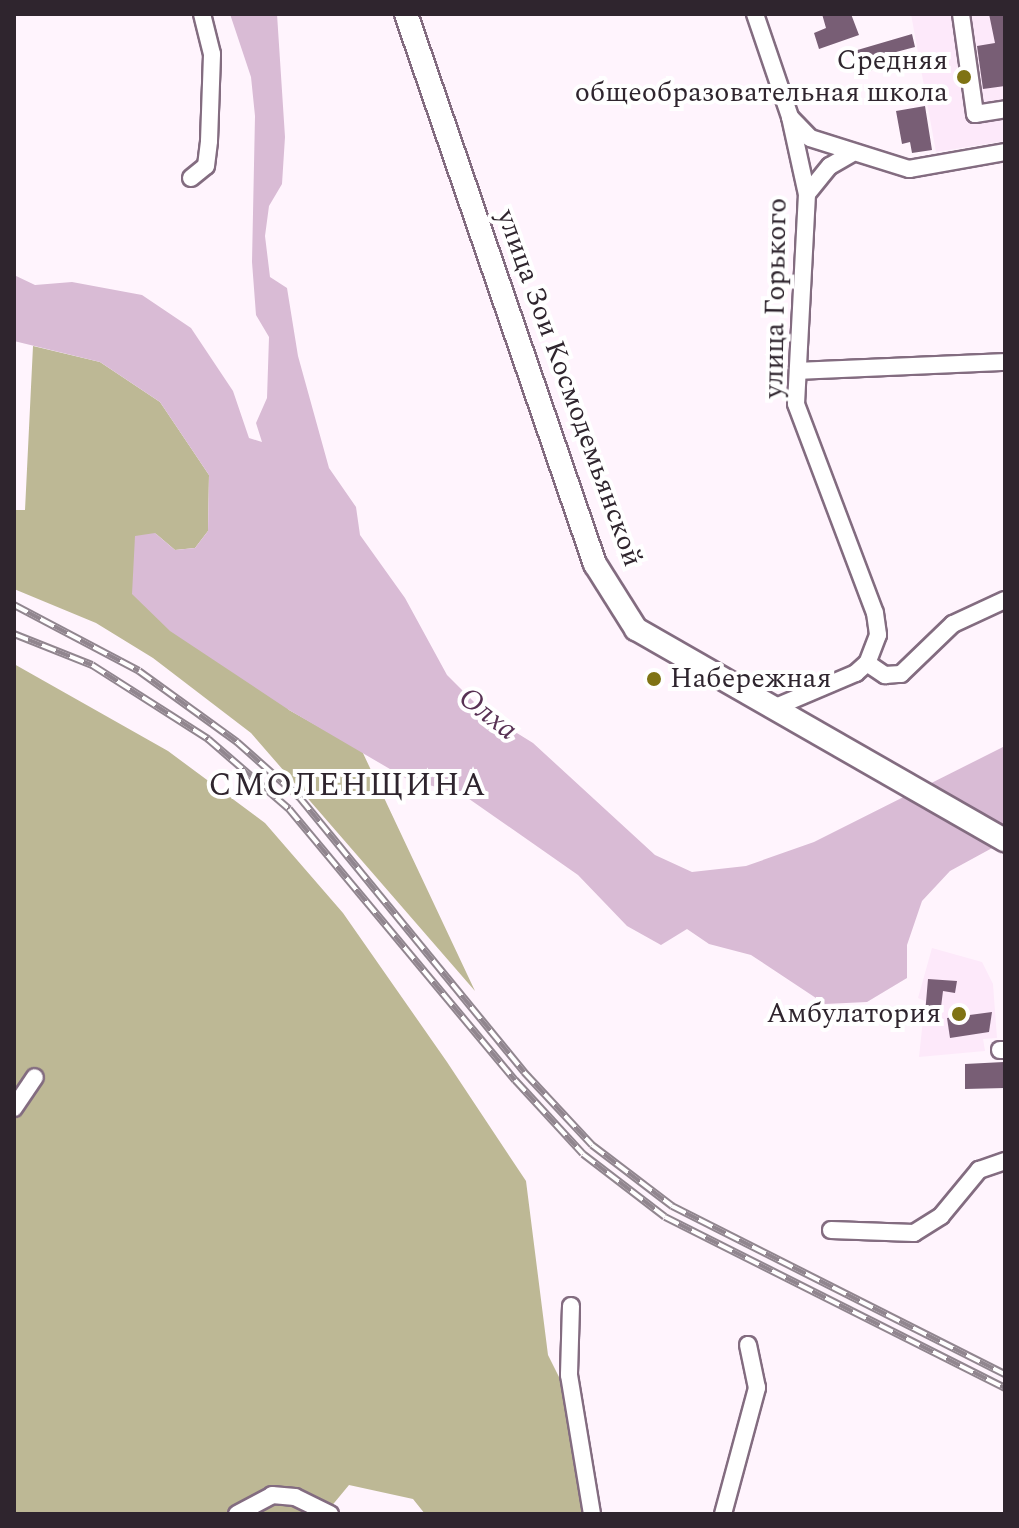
<!DOCTYPE html>
<meta charset="utf-8">
<style>
body{margin:0}
#map{position:relative;width:1019px;height:1528px;overflow:hidden;background:#fff4fd;font-family:Spectral,serif}
div>[style]{position:absolute}
.built>*{inset:0;background:#fde9fa}
.forest>*{inset:0;background:#bdb895}
.water>*{inset:0;background:#d9bbd5}
.building>*{inset:0;background:#785e75}
.roads{filter:drop-shadow(2px 0 #836c80) drop-shadow(-2px 0 #836c80) drop-shadow(0 2px #836c80) drop-shadow(0 -2px #836c80)}
.minor>*{height:16px;margin:-8px;padding:0 8px;transform-origin:8px;border-radius:8px;background:#fff}
.major>*{height:22px;margin:-11px;padding:0 11px;transform-origin:11px;border-radius:11px;background:#fff}
.rail>*{height:8px;margin-top:-4px;transform-origin:0;background:repeating-linear-gradient(90deg,#fff 0 15px,#91868f 0 30px);box-sizing:border-box;border-block:2px solid #91868f}
.dots>*{width:22px;height:22px;translate:-50% -50%;box-sizing:border-box;border:4px solid #fff;border-radius:50%}
span{translate:-50% -50%;white-space:nowrap;text-align:center;line-height:1.15;-webkit-text-stroke:8px #fff;paint-order:stroke}
.poi-label{font-size:28px;color:#2f252e}
.right{translate:-100% -50%;text-align:right}
.left{translate:0 -50%;text-align:left}
.street-label{font-size:28px;color:#2f252e}
.water-label{font-size:30px;color:#583154;font-style:italic}
.quarter-label{font-size:32px;color:#2f252e;letter-spacing:2px}
.frame{position:absolute;inset:0;border:16px solid #2f252e;pointer-events:none}
</style>
<div id="map">
<div class="built">
<i style="clip-path:polygon(911px 14px,1005px 14px,1005px 141px,936px 152px)"></i>
<i style="clip-path:polygon(932px 948px,982px 962px,993px 984px,997px 1038px,983px 1039px,985px 1051px,919px 1057px,925px 1001px,918px 998px)"></i>
</div>
<div class="forest">
<i style="clip-path:polygon(33px 346px,100px 362px,160px 402px,209px 475px,208px 531px,195px 548px,175px 550px,155px 533px,289px 710px,362px 751px,475px 991px,251px 733px,153px 658px,96px 623px,14px 589px,14px 510px,25px 510px)"></i>
<i style="clip-path:polygon(14px 664px,168px 751px,265px 823px,343px 913px,447px 1062px,526px 1181px,548px 1355px,583px 1425px,588px 1514px,425px 1514px,413px 1499px,349px 1485px,325px 1514px,14px 1514px)"></i>
</div>
<div class="water">
<i style="clip-path:polygon(230px 14px,277px 14px,285px 137px,282px 184px,269px 206px,265px 236px,270px 277px,287px 288px,298px 356px,329px 468px,356px 507px,360px 535px,405px 598px,447px 675px,485px 713px,533px 743px,655px 855px,692px 872px,746px 866px,814px 842px,1005px 746px,1005px 841px,950px 871px,922px 901px,907px 945px,907px 978px,867px 1002px,825px 1004px,751px 955px,709px 944px,687px 929px,661px 945px,627px 926px,578px 875px,462px 794px,407px 779px,289px 710px,170px 631px,132px 594px,135px 536px,155px 533px,175px 550px,195px 548px,208px 531px,209px 475px,160px 402px,100px 362px,14px 341px,14px 275px,35px 285px,72px 282px,142px 295px,191px 328px,233px 391px,249px 438px,262px 442px,256px 423px,267px 398px,269px 337px,256px 315px,252px 262px,255px 116px,251px 77px)"></i>
</div>
<div class="building">
<i style="clip-path:polygon(822px 14px,851px 14px,859px 35px,819px 49px,814px 33px,826px 28px)"></i>
<i style="clip-path:polygon(989px 14px,1005px 14px,1005px 86px,983px 89px,977px 46px,995px 43px)"></i>
<i style="clip-path:polygon(912px 34px,915px 47px,877px 57px,880px 68px,861px 73px,854px 51px)"></i>
<i style="clip-path:polygon(925px 106px,932px 150px,912px 153px,910px 142px,902px 144px,896px 111px)"></i>
<i style="clip-path:polygon(928px 979px,957px 981px,955px 993px,943px 991px,940px 1015px,925px 1014px)"></i>
<i style="clip-path:polygon(992px 1012px,989px 1032px,950px 1038px,947px 1018px)"></i>
<i style="clip-path:polygon(1004px 1062px,1005px 1088px,965px 1089px,965px 1064px)"></i>
</div>
<div class="roads">
<div class="minor">
<i style="left:755px;top:14px;width:109px;rotate:71.2deg"></i>
<i style="left:790px;top:117px;width:79px;rotate:77.6deg"></i>
<i style="left:807px;top:194px;width:210px;rotate:93deg"></i>
<i style="left:796px;top:404px;width:223px;rotate:69.3deg"></i>
<i style="left:875px;top:613px;width:22px;rotate:82deg"></i>
<i style="left:878px;top:635px;width:30px;rotate:111deg"></i>
<i style="left:867px;top:663px;width:15px;rotate:138deg"></i>
<i style="left:856px;top:673px;width:90px;rotate:157.1deg"></i>
<i style="left:961px;top:14px;width:101px;rotate:82deg"></i>
<i style="left:975px;top:114px;width:30px;rotate:-9deg"></i>
<i style="left:790px;top:117px;width:29px;rotate:46deg"></i>
<i style="left:810px;top:138px;width:104px;rotate:17.4deg"></i>
<i style="left:909px;top:169px;width:97px;rotate:-10deg"></i>
<i style="left:191px;top:178px;width:19px;rotate:-39deg"></i>
<i style="left:206px;top:166px;width:25px;rotate:-83deg"></i>
<i style="left:209px;top:141px;width:87px;rotate:-88deg"></i>
<i style="left:212px;top:54px;width:41px;rotate:-104deg"></i>
<i style="left:807px;top:194px;width:36px;rotate:-51deg"></i>
<i style="left:830px;top:166px;width:24px;rotate:-30deg"></i>
<i style="left:798px;top:371px;width:207px;rotate:-2.5deg"></i>
<i style="left:867px;top:663px;width:22px;rotate:34deg"></i>
<i style="left:885px;top:675px;width:16px;rotate:-4deg"></i>
<i style="left:901px;top:674px;width:72px;rotate:-43.9deg"></i>
<i style="left:953px;top:624px;width:57px;rotate:-24.8deg"></i>
<i style="left:1000px;top:1050px;width:5px"></i>
<i style="left:14px;top:1108px;width:37px;rotate:-56deg"></i>
<i style="left:831px;top:1230px;width:83px;rotate:2.1deg"></i>
<i style="left:914px;top:1233px;width:32px;rotate:-32deg"></i>
<i style="left:941px;top:1216px;width:60px;rotate:-50.4deg"></i>
<i style="left:979px;top:1170px;width:28px;rotate:-19deg"></i>
<i style="left:571px;top:1306px;width:69px;rotate:91.7deg"></i>
<i style="left:569px;top:1375px;width:141px;rotate:80.6deg"></i>
<i style="left:237px;top:1514px;width:40px;rotate:-28deg"></i>
<i style="left:272px;top:1495px;width:23px;rotate:5deg"></i>
<i style="left:295px;top:1497px;width:39px;rotate:26deg"></i>
<i style="left:723px;top:1514px;width:131px;rotate:-74.9deg"></i>
<i style="left:757px;top:1388px;width:44px;rotate:-101.8deg"></i>
</div>
<div class="major">
<i style="left:406px;top:14px;width:582px;rotate:71.04deg"></i>
<i style="left:595px;top:564px;width:77px;rotate:57.8deg"></i>
<i style="left:636px;top:629px;width:425px;rotate:29.8deg"></i>
</div>
</div>
<div class="rail">
<i style="left:14px;top:605px;width:141px;rotate:27.8deg"></i>
<i style="left:139px;top:671px;width:121px;rotate:35.9deg"></i>
<i style="left:237px;top:742px;width:84px;rotate:41.6deg"></i>
<i style="left:300px;top:798px;width:354px;rotate:50.7deg"></i>
<i style="left:524px;top:1072px;width:100px;rotate:47deg"></i>
<i style="left:592px;top:1145px;width:101px;rotate:37.3deg"></i>
<i style="left:672px;top:1206px;width:373px;rotate:26.8deg"></i>
<i style="left:14px;top:634px;width:84px;rotate:21.7deg"></i>
<i style="left:92px;top:665px;width:138px;rotate:32.5deg"></i>
<i style="left:208px;top:739px;width:107px;rotate:40.8deg"></i>
<i style="left:289px;top:809px;width:353px;rotate:50.2deg"></i>
<i style="left:515px;top:1080px;width:100px;rotate:47.4deg"></i>
<i style="left:583px;top:1154px;width:103px;rotate:37.5deg"></i>
<i style="left:665px;top:1217px;width:381px;rotate:26.7deg"></i>
</div>
<div class="dots">
<i style="left:964px;top:77px;background:#7f7314"></i>
<i style="left:654px;top:679px;background:#7f7314"></i>
<i style="left:959px;top:1014px;background:#7f7314"></i>
</div>
<div class="poi-label">
<span class="right" style="left:948px;top:77px">Средняя<br>общеобразовательная школа</span>
<span class="left" style="left:670px;top:679px">Набережная</span>
<span class="right" style="left:941px;top:1014px">Амбулатория</span>
</div>
<div class="street-label">
<span style="left:776px;top:298px;rotate:-89deg">улица Горького</span>
<span style="left:569px;top:388px;rotate:70deg">улица Зои Космодемьянской</span>
</div>
<div class="water-label">
<span style="left:488px;top:714px;rotate:38deg">Олха</span>
</div>
<div class="quarter-label">
<span style="left:348px;top:786px">СМОЛЕНЩИНА</span>
</div>
<div class="frame"></div>
</div>
